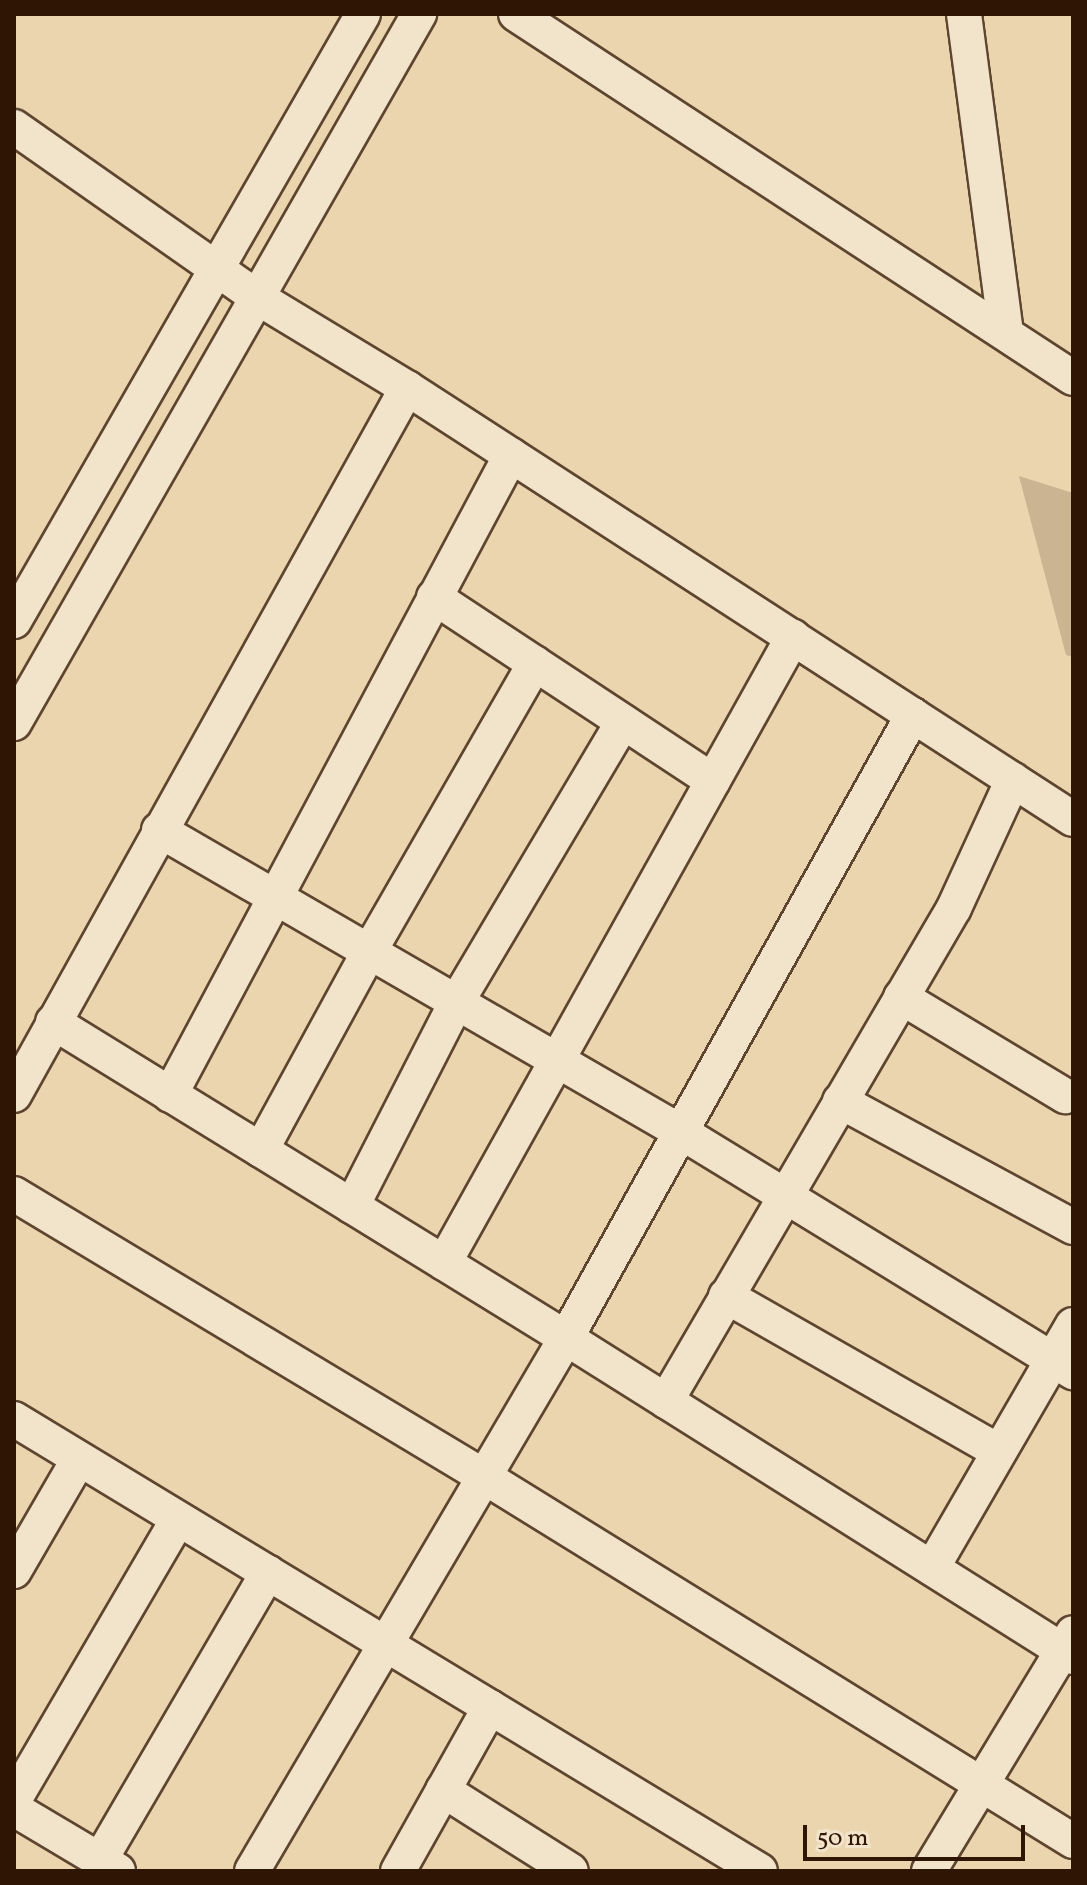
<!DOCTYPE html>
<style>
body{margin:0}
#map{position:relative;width:1087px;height:1885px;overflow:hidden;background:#ead5af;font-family:Vollkorn,serif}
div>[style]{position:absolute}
.green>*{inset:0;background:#cab492}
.roads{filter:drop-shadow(2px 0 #5e452f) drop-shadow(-2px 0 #5e452f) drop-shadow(0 2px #5e452f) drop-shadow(0 -2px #5e452f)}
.minor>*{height:34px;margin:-17px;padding:0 17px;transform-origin:17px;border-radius:17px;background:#f1e4cb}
span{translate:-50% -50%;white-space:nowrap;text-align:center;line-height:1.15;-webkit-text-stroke:6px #f1e4cb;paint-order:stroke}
.frame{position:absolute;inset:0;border:16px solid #2f1504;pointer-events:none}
.scale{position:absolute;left:803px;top:1825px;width:222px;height:36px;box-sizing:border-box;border:4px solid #2f1504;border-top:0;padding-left:10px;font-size:24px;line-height:28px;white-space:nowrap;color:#2f1504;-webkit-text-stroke:6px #f1e4cb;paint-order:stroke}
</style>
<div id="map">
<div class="green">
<i style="clip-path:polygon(1019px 476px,1073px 493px,1073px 657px,1066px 655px)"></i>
</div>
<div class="roads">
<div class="minor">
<i style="left:516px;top:14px;width:665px;rotate:33.16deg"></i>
<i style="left:964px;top:14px;width:321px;rotate:82.5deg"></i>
<i style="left:14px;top:127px;width:294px;rotate:35deg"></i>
<i style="left:255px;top:296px;width:178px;rotate:31.2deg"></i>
<i style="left:407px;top:388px;width:793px;rotate:32.91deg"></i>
<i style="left:434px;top:597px;width:334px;rotate:33.4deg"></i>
<i style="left:14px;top:621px;width:700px;rotate:-60.1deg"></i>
<i style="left:14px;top:723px;width:817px;rotate:-60.26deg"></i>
<i style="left:159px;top:830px;width:603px;rotate:30.05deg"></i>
<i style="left:681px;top:1132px;width:460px;rotate:31.5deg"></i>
<i style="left:901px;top:997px;width:192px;rotate:31.1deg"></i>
<i style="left:53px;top:1022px;width:603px;rotate:31.63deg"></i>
<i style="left:566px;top:1338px;width:599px;rotate:32.18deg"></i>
<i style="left:14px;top:1095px;width:809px;rotate:-60.93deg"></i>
<i style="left:170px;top:1095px;width:725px;rotate:-61.95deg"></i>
<i style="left:840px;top:1101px;width:265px;rotate:28.4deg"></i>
<i style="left:261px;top:1150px;width:226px;rotate:-61.4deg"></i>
<i style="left:369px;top:952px;width:333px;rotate:-60.1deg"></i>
<i style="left:14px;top:1194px;width:547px;rotate:31.02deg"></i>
<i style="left:483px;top:1476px;width:694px;rotate:31.74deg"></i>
<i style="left:352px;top:1206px;width:228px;rotate:-62.9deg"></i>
<i style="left:456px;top:1003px;width:327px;rotate:-59.3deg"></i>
<i style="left:444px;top:1263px;width:717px;rotate:-60.86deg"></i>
<i style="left:726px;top:1296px;width:313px;rotate:29.7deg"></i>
<i style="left:666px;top:1401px;width:571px;rotate:-59.71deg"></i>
<i style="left:954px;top:908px;width:141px;rotate:-65.3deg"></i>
<i style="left:14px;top:1419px;width:872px;rotate:31.21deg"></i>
<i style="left:932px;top:1568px;width:281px;rotate:-59.9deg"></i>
<i style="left:14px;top:1571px;width:129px;rotate:-59.9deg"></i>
<i style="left:443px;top:1790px;width:151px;rotate:32.3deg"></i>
<i style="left:14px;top:1800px;width:325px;rotate:-59.7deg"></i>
<i style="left:14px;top:1809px;width:121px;rotate:30.8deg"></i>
<i style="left:100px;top:1860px;width:333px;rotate:-59.7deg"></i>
<i style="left:252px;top:1871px;width:619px;rotate:-59.5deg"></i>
<i style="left:566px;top:1338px;width:713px;rotate:-60.88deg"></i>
<i style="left:398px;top:1871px;width:188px;rotate:-60.7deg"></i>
<i style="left:929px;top:1871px;width:278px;rotate:-58.8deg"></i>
</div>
</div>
<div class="frame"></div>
<div class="scale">50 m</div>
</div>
